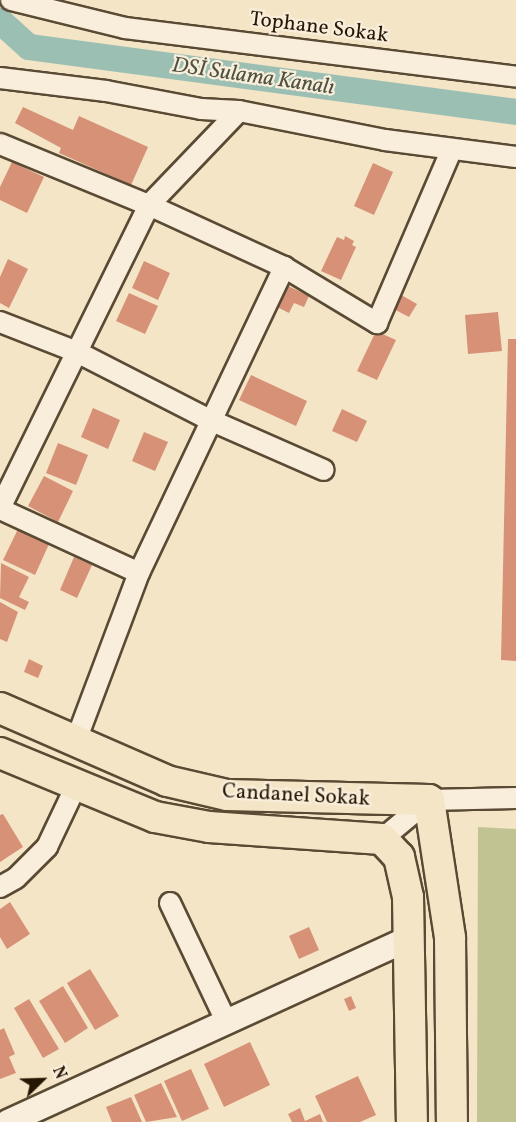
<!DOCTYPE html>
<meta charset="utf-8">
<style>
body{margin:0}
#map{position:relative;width:516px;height:1122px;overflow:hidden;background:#f5e5c7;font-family:Vollkorn,serif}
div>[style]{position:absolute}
.green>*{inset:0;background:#c1c392}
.canal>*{height:26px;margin:-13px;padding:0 13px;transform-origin:13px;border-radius:13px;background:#9cbfb3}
.building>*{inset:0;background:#d69177}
.roads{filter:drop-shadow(2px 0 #5a4a34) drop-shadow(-2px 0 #5a4a34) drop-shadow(0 2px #5a4a34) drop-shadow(0 -2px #5a4a34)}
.minor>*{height:20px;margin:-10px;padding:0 10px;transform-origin:10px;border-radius:10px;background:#f8eedb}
.tertiary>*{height:24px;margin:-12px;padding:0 12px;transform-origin:12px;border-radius:12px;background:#f8eedb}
.primary>*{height:30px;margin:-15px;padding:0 15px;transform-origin:15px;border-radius:15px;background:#f5e5c7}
span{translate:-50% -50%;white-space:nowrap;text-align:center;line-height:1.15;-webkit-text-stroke:4.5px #f8eedb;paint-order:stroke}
.street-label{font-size:21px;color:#261703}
.water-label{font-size:22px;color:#4f5241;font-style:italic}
.north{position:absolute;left:12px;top:1050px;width:60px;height:60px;-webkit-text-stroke:4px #f8eedb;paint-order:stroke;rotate:67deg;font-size:16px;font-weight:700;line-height:24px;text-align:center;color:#261703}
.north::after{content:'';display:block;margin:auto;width:21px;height:27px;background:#261703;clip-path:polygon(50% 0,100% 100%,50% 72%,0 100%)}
</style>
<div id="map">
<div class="green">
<i style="clip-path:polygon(478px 827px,516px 829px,516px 1122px,477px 1122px)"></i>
</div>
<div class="canal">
<i style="left:0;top:21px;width:39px;rotate:42deg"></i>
<i style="left:29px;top:47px;width:491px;rotate:7.6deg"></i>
</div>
<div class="building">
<i style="clip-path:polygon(23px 107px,73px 130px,79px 116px,148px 147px,131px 185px,59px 153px,61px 148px,15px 123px)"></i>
<i style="clip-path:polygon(12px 162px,44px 177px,27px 213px,0 200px,0 187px)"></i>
<i style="clip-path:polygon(373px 163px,393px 172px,374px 215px,354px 206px)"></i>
<i style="clip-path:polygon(345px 236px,354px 241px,352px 245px,356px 247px,341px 280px,321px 271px,337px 237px,344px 240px)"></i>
<i style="clip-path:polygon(8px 259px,28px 269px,9px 308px,0 303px,0 277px)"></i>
<i style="clip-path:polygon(144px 261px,170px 273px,158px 300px,132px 288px)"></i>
<i style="clip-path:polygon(286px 285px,309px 296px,304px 307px,294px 303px,289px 313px,277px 307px)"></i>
<i style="clip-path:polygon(396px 292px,417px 304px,409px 317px,388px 306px)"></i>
<i style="clip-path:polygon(129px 293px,158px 306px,145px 334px,116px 321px)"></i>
<i style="clip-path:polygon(498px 312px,502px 351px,468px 354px,465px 315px)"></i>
<i style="clip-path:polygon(376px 331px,396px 340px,377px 380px,357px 371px)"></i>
<i style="clip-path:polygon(508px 339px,516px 339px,516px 661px,501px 660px)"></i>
<i style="clip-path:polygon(251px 375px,307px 401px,296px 426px,239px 400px)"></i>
<i style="clip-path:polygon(93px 408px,120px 420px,108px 449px,81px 437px)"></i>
<i style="clip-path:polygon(342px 409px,367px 421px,357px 442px,332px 431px)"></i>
<i style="clip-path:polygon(144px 432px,168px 442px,155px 471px,132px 461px)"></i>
<i style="clip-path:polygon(58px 443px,88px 455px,76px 485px,46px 473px)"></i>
<i style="clip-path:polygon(44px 476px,73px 491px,58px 522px,28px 506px)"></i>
<i style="clip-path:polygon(18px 529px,49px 544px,35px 575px,3px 560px)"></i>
<i style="clip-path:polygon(74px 557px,92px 565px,77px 598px,60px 590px)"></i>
<i style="clip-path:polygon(1px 563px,29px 577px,19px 597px,29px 602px,25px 610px,0 598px)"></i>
<i style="clip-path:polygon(0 602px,18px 612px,7px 642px,0 639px)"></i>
<i style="clip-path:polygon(29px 659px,43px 666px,38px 678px,24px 672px)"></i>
<i style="clip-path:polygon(3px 814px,23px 847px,0 862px,0 815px)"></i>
<i style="clip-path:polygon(10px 902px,30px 934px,7px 949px,0 937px,0 909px)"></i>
<i style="clip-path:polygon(309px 927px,319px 950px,299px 959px,289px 936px)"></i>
<i style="clip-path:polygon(90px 969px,119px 1016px,95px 1030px,67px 983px)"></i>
<i style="clip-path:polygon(63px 986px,88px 1028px,65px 1043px,39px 1001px)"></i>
<i style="clip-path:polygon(351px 996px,356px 1008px,349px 1011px,344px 999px)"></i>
<i style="clip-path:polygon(29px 999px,59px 1049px,43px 1058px,14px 1008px)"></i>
<i style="clip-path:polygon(4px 1028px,15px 1054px,9px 1057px,16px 1073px,0 1079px,0 1030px)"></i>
<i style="clip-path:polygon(250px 1042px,270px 1085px,224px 1107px,204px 1064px)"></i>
<i style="clip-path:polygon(191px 1069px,209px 1109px,182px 1121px,164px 1081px)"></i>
<i style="clip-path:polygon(358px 1076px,376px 1115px,360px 1122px,327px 1122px,315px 1096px)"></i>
<i style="clip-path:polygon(161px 1083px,177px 1117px,146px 1122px,134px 1095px)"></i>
<i style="clip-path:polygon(131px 1097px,142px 1122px,112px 1122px,106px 1107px)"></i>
<i style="clip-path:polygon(300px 1108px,305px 1121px,320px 1114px,323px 1122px,292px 1122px,288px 1114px)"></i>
</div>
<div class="roads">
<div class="minor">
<i style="left:11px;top:0;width:117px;rotate:13.8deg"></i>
<i style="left:125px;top:28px;width:394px;rotate:7.1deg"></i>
<i style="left:0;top:78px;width:107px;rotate:7deg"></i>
<i style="left:106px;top:91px;width:97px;rotate:10.7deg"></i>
<i style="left:201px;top:109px;width:38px;rotate:3deg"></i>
<i style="left:0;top:144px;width:161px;rotate:22.3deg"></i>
<i style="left:149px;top:205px;width:149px;rotate:24.7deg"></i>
<i style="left:284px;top:267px;width:109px;rotate:31.1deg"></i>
<i style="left:377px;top:323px;width:189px;rotate:-66.7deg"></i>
<i style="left:0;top:322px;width:83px;rotate:21.3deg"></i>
<i style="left:77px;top:352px;width:149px;rotate:27.1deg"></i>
<i style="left:210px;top:420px;width:124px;rotate:23.7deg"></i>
<i style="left:0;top:508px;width:338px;rotate:-63.8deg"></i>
<i style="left:149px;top:205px;width:130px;rotate:-46.2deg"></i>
<i style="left:239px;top:111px;width:149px;rotate:11.2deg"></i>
<i style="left:385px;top:140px;width:132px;rotate:7.4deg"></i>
<i style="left:0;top:509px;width:153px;rotate:24.7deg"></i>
<i style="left:139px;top:573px;width:339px;rotate:-64.6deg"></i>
<i style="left:75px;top:743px;width:182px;rotate:-69.4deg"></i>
<i style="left:382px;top:839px;width:61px;rotate:-39.7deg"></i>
<i style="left:429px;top:800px;width:87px;rotate:-1.3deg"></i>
<i style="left:0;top:887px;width:18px;rotate:-29deg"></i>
<i style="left:16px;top:878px;width:44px;rotate:-45deg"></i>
<i style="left:47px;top:847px;width:68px;rotate:-64.6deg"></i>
<i style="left:170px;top:903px;width:131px;rotate:64.6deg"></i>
</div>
<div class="tertiary">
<i style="left:8px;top:1122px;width:442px;rotate:-24.6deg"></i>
</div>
<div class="primary">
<i style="left:0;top:708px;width:182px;rotate:23.6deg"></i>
<i style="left:167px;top:781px;width:62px;rotate:13.1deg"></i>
<i style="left:227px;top:795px;width:202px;rotate:1.4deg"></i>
<i style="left:429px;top:800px;width:140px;rotate:81.3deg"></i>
<i style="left:450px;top:938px;width:184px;rotate:89.4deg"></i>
<i style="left:0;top:753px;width:168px;rotate:22.4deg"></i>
<i style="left:155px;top:817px;width:55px;rotate:10.5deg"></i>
<i style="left:209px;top:827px;width:173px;rotate:4deg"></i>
<i style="left:382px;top:839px;width:25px;rotate:47deg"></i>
<i style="left:399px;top:857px;width:41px;rotate:77.3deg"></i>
<i style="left:408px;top:897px;width:225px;rotate:89deg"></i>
</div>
</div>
<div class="street-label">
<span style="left:319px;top:28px;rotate:7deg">Tophane Sokak</span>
<span style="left:296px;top:796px;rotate:3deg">Candanel Sokak</span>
</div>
<div class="water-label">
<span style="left:253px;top:77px;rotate:8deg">DSİ Sulama Kanalı</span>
</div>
<div class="north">N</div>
</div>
